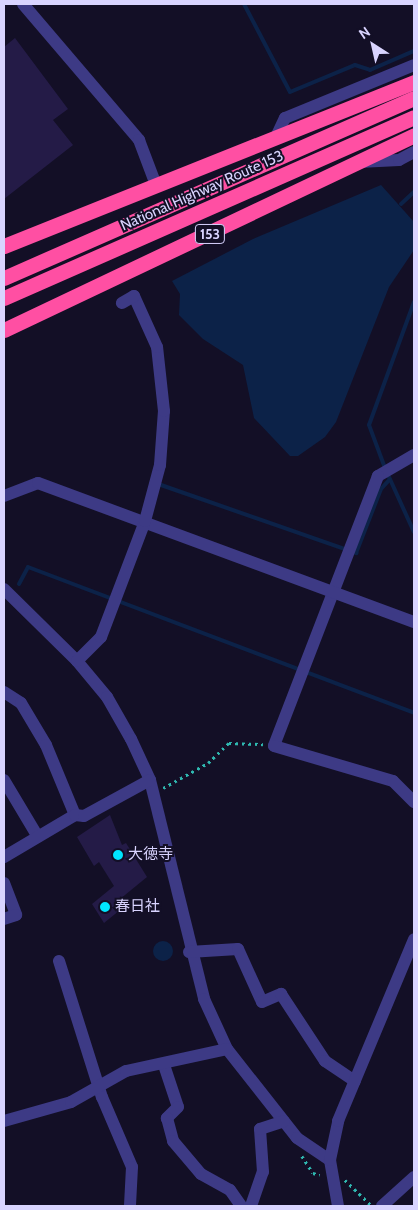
<!DOCTYPE html>
<meta charset="utf-8">
<style>
body{margin:0}
#map{position:relative;width:418px;height:1210px;overflow:hidden;background:#130f26;font-family:Cabin,"Noto Sans JP",sans-serif}
div>[style]{position:absolute}
.water>*{inset:0;background:#0c2248}
.round{border-radius:50%}
.stream>*{height:4px;margin:-2px;padding:0 2px;transform-origin:2px;border-radius:2px;background:#0c2248}
.building>*{inset:0;background:#241b47}
.path>*{height:2.5px;margin-top:-1.25px;transform-origin:0;background:repeating-linear-gradient(90deg,#2fb8b0 0 2.5px,transparent 0 6.5px)}
.minor>*{height:12px;margin:-6px;padding:0 6px;transform-origin:6px;border-radius:6px;background:#3d3a85}
.highway>*{height:15px;margin:-7.5px;padding:0 7.5px;transform-origin:7.5px;border-radius:7.5px;background:#ff4fa3}
.dots>*{width:14px;height:14px;translate:-50% -50%;box-sizing:border-box;border:2px solid #130f26;border-radius:50%}
span{translate:-50% -50%;white-space:nowrap;text-align:center;line-height:1.15;-webkit-text-stroke:4px #130f26;paint-order:stroke}
.shield-label span{padding:1px 4px;background:#130f26;border:1px solid;border-radius:4px;-webkit-text-stroke-width:0}
.shield-label{font-size:14px;color:#d9d4ff;font-weight:700}
.street-label{font-size:15px;color:#d9d4ff}
.poi-label{font-size:15px;color:#d9d4ff}
.left{translate:0 -50%;text-align:left}
.frame{position:absolute;inset:0;border:5px solid #d9d4ff;pointer-events:none}
.north{position:absolute;left:348px;top:20px;width:50px;height:50px;-webkit-text-stroke:4px #130f26;paint-order:stroke;rotate:325deg;font-size:14px;font-weight:700;line-height:20px;text-align:center;color:#d9d4ff}
.north::after{content:'';display:block;margin:auto;width:18px;height:22px;background:#d9d4ff;clip-path:polygon(50% 0,100% 100%,50% 72%,0 100%)}
</style>
<div id="map">
<div class="water">
<i style="clip-path:polygon(381px 185px,414px 222px,414px 250px,389px 287px,336px 422px,325px 437px,298px 456px,290px 456px,254px 418px,243px 365px,203px 339px,179px 315px,180px 294px,172px 281px,253px 239px)"></i>
<i class="round" style="left:153px;top:941px;width:20px;height:20px"></i>
</div>
<div class="stream">
<i style="left:244px;top:4px;width:99px;rotate:62.4deg"></i>
<i style="left:290px;top:92px;width:70px;rotate:-22.6deg"></i>
<i style="left:355px;top:65px;width:16px;rotate:18deg"></i>
<i style="left:370px;top:70px;width:48px;rotate:-23.4deg"></i>
<i style="left:401px;top:204px;width:18px;rotate:-43deg"></i>
<i style="left:385px;top:468px;width:46px;rotate:-110.4deg"></i>
<i style="left:369px;top:425px;width:131px;rotate:-69.9deg"></i>
<i style="left:389px;top:477px;width:60px;rotate:65.6deg"></i>
<i style="left:161px;top:485px;width:207px;rotate:19.2deg"></i>
<i style="left:356px;top:553px;width:69px;rotate:-68.7deg"></i>
<i style="left:381px;top:489px;width:13px;rotate:-48deg"></i>
<i style="left:19px;top:584px;width:19px;rotate:-62deg"></i>
<i style="left:28px;top:567px;width:413px;rotate:20.7deg"></i>
</div>
<div class="building">
<i style="clip-path:polygon(15px 38px,68px 109px,53px 120px,73px 145px,4px 199px,4px 47px)"></i>
<i style="clip-path:polygon(110px 815px,122px 845px,126px 843px,147px 877px,114px 904px,120px 910px,104px 923px,92px 904px,114px 886px,99px 862px,94px 866px,77px 837px)"></i>
</div>
<div class="path">
<i style="left:163px;top:788px;width:51px;rotate:-29.1deg"></i>
<i style="left:208px;top:763px;width:29px;rotate:-44deg"></i>
<i style="left:229px;top:743px;width:34px;rotate:2deg"></i>
<i style="left:302px;top:1156px;width:20px;rotate:57deg"></i>
<i style="left:313px;top:1173px;width:7px;rotate:16deg"></i>
<i style="left:345px;top:1180px;width:36px;rotate:44deg"></i>
</div>
<div class="minor">
<i style="left:23px;top:4px;width:179px;rotate:49.5deg"></i>
<i style="left:139px;top:140px;width:48px;rotate:69.3deg"></i>
<i style="left:276px;top:137px;width:21px;rotate:-65deg"></i>
<i style="left:285px;top:118px;width:139px;rotate:-22.3deg"></i>
<i style="left:359px;top:162px;width:40px;rotate:-2.9deg"></i>
<i style="left:399px;top:160px;width:17px;rotate:-28deg"></i>
<i style="left:414px;top:455px;width:42px;rotate:149.7deg"></i>
<i style="left:378px;top:476px;width:289px;rotate:111.1deg"></i>
<i style="left:274px;top:746px;width:124px;rotate:16.4deg"></i>
<i style="left:393px;top:781px;width:30px;rotate:45deg"></i>
<i style="left:4px;top:496px;width:36px;rotate:-21deg"></i>
<i style="left:38px;top:483px;width:401px;rotate:20.3deg"></i>
<i style="left:4px;top:589px;width:103px;rotate:44.6deg"></i>
<i style="left:77px;top:661px;width:47px;rotate:50.2deg"></i>
<i style="left:107px;top:697px;width:48px;rotate:60.3deg"></i>
<i style="left:131px;top:739px;width:45px;rotate:65.1deg"></i>
<i style="left:150px;top:780px;width:226px;rotate:76.1deg"></i>
<i style="left:204px;top:999px;width:55px;rotate:65.3deg"></i>
<i style="left:227px;top:1049px;width:113px;rotate:51.8deg"></i>
<i style="left:297px;top:1138px;width:40px;rotate:34deg"></i>
<i style="left:77px;top:661px;width:34px;rotate:-45deg"></i>
<i style="left:101px;top:637px;width:124px;rotate:-69.2deg"></i>
<i style="left:145px;top:521px;width:58px;rotate:-75deg"></i>
<i style="left:160px;top:465px;width:54px;rotate:-85.8deg"></i>
<i style="left:164px;top:411px;width:64px;rotate:-96.2deg"></i>
<i style="left:157px;top:347px;width:56px;rotate:-114.3deg"></i>
<i style="left:134px;top:296px;width:14px;rotate:150deg"></i>
<i style="left:4px;top:692px;width:20px;rotate:33deg"></i>
<i style="left:21px;top:703px;width:49px;rotate:59.2deg"></i>
<i style="left:46px;top:745px;width:76px;rotate:67.5deg"></i>
<i style="left:4px;top:780px;width:66px;rotate:59.2deg"></i>
<i style="left:4px;top:857px;width:82px;rotate:-30.6deg"></i>
<i style="left:75px;top:815px;width:9px;rotate:6deg"></i>
<i style="left:84px;top:816px;width:75px;rotate:-28.6deg"></i>
<i style="left:4px;top:883px;width:34px;rotate:69deg"></i>
<i style="left:16px;top:915px;width:13px;rotate:162deg"></i>
<i style="left:189px;top:952px;width:49px;rotate:-3.5deg"></i>
<i style="left:238px;top:949px;width:58px;rotate:65.6deg"></i>
<i style="left:262px;top:1002px;width:21px;rotate:-23deg"></i>
<i style="left:281px;top:994px;width:80px;rotate:56.7deg"></i>
<i style="left:325px;top:1061px;width:36px;rotate:34deg"></i>
<i style="left:59px;top:961px;width:143px;rotate:72.5deg"></i>
<i style="left:102px;top:1097px;width:76px;rotate:66.8deg"></i>
<i style="left:132px;top:1167px;width:39px;rotate:93deg"></i>
<i style="left:164px;top:1065px;width:44px;rotate:71.6deg"></i>
<i style="left:178px;top:1107px;width:16px;rotate:135deg"></i>
<i style="left:167px;top:1118px;width:24px;rotate:75deg"></i>
<i style="left:173px;top:1141px;width:43px;rotate:49.7deg"></i>
<i style="left:201px;top:1174px;width:33px;rotate:29deg"></i>
<i style="left:230px;top:1190px;width:19px;rotate:55deg"></i>
<i style="left:4px;top:1121px;width:70px;rotate:-15.8deg"></i>
<i style="left:71px;top:1102px;width:63px;rotate:-29.4deg"></i>
<i style="left:126px;top:1071px;width:103px;rotate:-12.3deg"></i>
<i style="left:251px;top:1206px;width:36px;rotate:-71deg"></i>
<i style="left:263px;top:1172px;width:43px;rotate:-94deg"></i>
<i style="left:260px;top:1129px;width:25px;rotate:-18deg"></i>
<i style="left:338px;top:1206px;width:47px;rotate:-99.9deg"></i>
<i style="left:330px;top:1160px;width:40px;rotate:-78deg"></i>
<i style="left:338px;top:1121px;width:197px;rotate:-67.3deg"></i>
<i style="left:382px;top:1206px;width:43px;rotate:-42.2deg"></i>
</div>
<div class="highway">
<i style="left:4px;top:246px;width:442px;rotate:-21.8deg"></i>
<i style="left:4px;top:278px;width:448px;rotate:-23.7deg"></i>
<i style="left:4px;top:298px;width:448px;rotate:-23.8deg"></i>
<i style="left:4px;top:330px;width:454px;rotate:-25.4deg"></i>
</div>
<div class="dots">
<i style="left:118px;top:855px;background:#00e5ff"></i>
<i style="left:105px;top:907px;background:#00e5ff"></i>
</div>
<div class="shield-label">
<span style="left:210px;top:234px">153</span>
</div>
<div class="street-label">
<span style="left:202px;top:191px;rotate:-24deg">National Highway Route 153</span>
</div>
<div class="poi-label">
<span class="left" style="left:128px;top:855px">大徳寺</span>
<span class="left" style="left:115px;top:907px">春日社</span>
</div>
<div class="frame"></div>
<div class="north">N</div>
</div>
